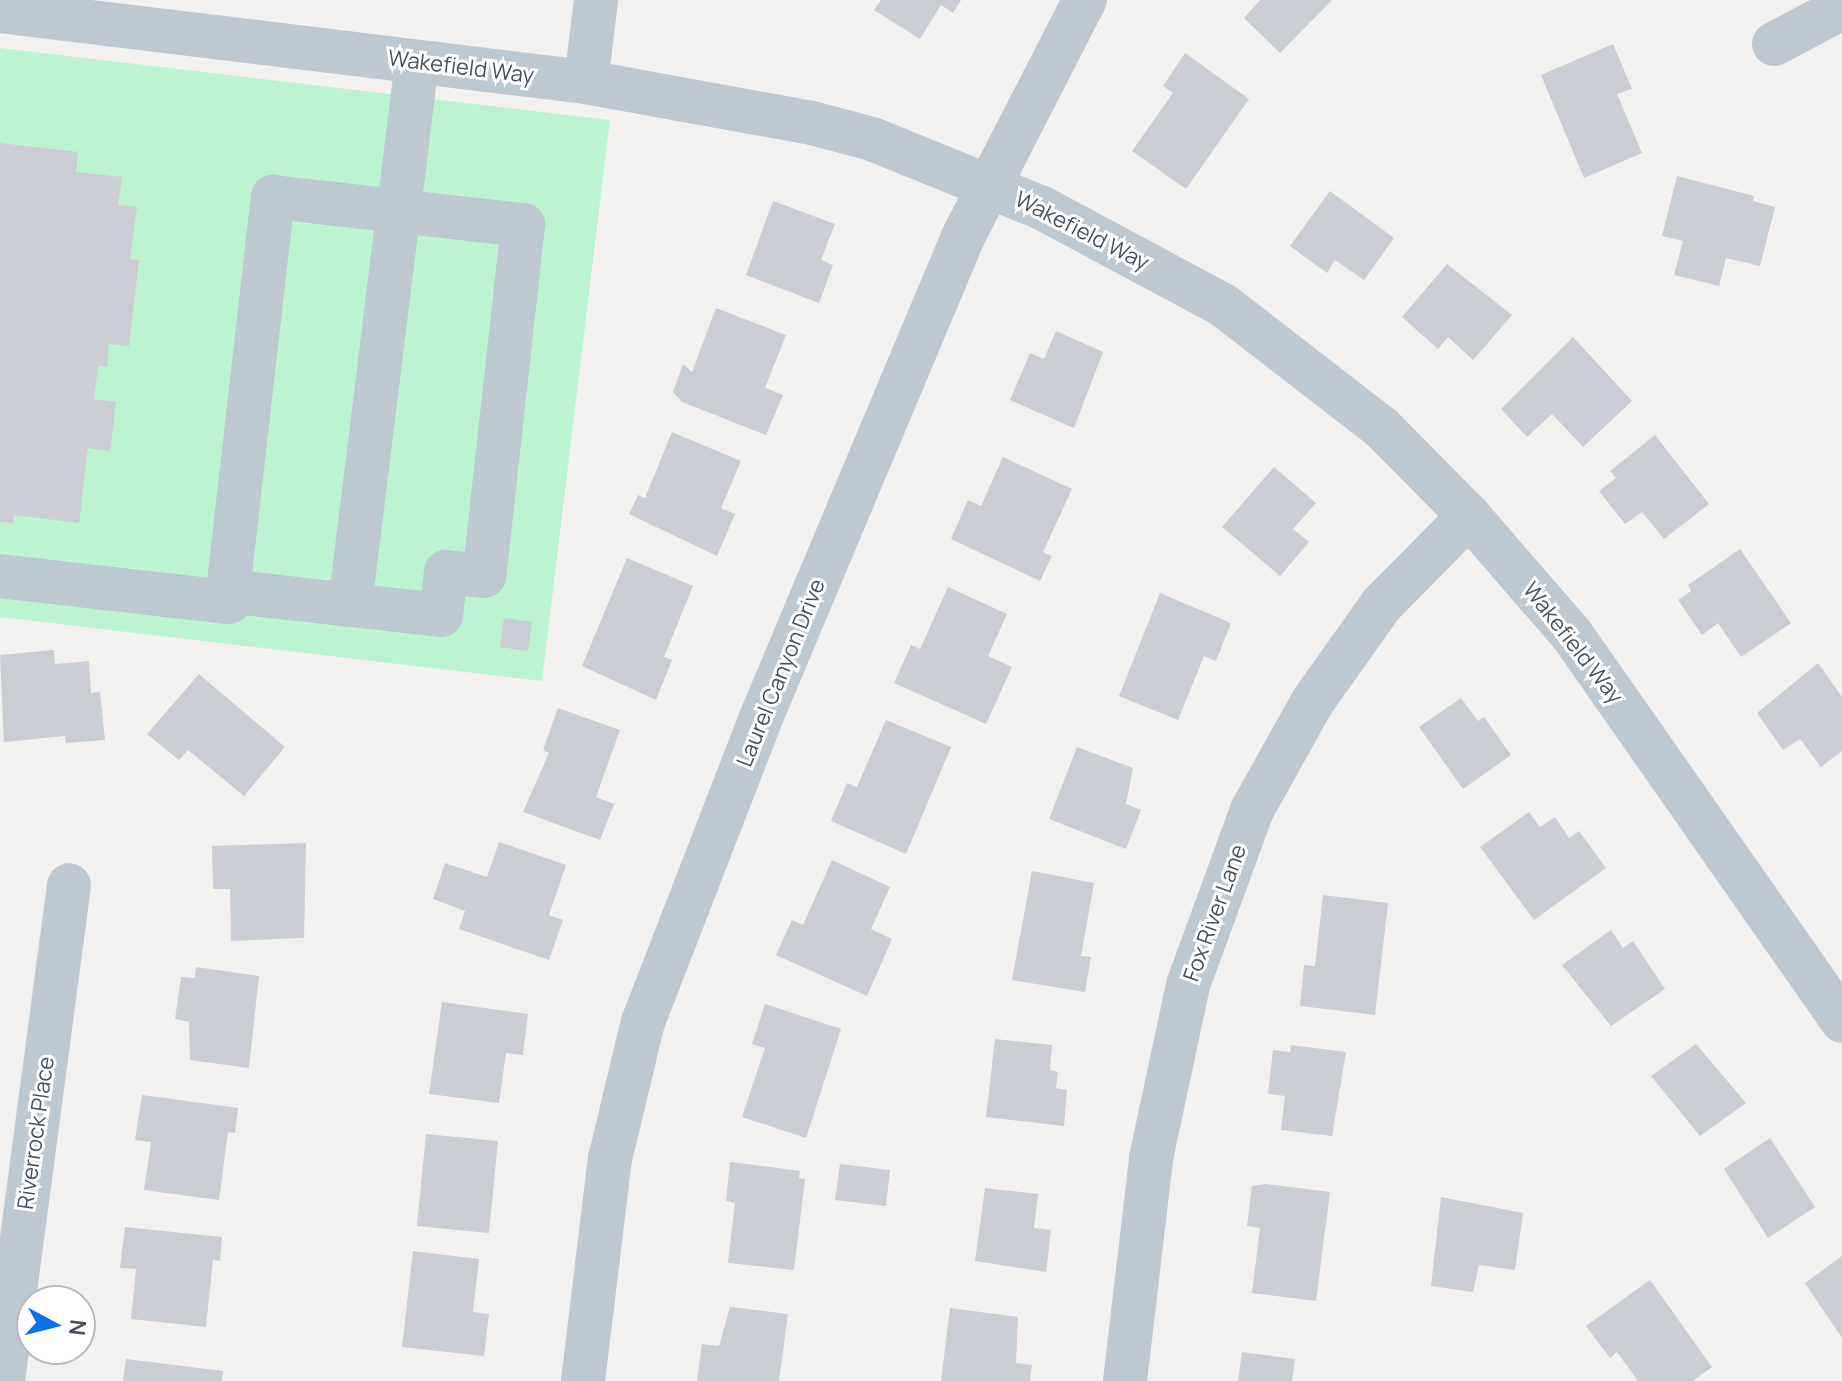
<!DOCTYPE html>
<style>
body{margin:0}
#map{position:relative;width:1842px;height:1381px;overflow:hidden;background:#f3f0f0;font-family:Manrope,sans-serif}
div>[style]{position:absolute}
.green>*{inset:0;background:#bcf3d1}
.building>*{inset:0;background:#cacdd3}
.minor>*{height:44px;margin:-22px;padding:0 22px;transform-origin:22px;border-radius:22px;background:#bdc8d1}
span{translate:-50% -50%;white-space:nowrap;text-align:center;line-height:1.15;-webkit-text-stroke:6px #fff;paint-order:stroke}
.street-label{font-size:22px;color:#475460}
.north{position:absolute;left:16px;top:1285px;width:80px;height:80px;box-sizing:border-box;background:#fff;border:2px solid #b5bbbf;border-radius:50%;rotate:97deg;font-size:22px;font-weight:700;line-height:32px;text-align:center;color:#475460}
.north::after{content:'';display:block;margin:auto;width:28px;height:36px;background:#0970f4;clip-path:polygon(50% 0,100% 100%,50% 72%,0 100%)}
</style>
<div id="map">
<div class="green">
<i style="clip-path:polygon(0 48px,610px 120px,542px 681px,0 617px)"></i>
</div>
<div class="building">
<i style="clip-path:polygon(881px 0,961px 0,953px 13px,941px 5px,920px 39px,874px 10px)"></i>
<i style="clip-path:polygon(1260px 0,1332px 0,1280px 53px,1244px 18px)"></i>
<i style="clip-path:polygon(1613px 44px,1632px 89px,1617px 94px,1642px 153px,1584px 178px,1541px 75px)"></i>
<i style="clip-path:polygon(1185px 53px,1249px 99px,1186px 189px,1132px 151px,1173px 93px,1163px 86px)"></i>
<i style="clip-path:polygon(0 143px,78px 152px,76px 172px,122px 177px,118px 205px,137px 207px,130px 259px,139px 260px,129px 346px,109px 344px,107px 367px,98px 366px,94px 399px,116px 402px,110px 451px,88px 448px,79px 523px,14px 515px,13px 523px,0 522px)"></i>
<i style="clip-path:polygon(1677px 176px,1754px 196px,1753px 201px,1775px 207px,1760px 266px,1726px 258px,1719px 286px,1674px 275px,1683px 241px,1662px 236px)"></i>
<i style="clip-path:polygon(1330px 191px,1394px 238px,1364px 280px,1335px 260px,1327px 273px,1290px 246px)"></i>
<i style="clip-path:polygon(773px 201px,835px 224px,821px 260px,833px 265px,819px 303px,746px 275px)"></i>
<i style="clip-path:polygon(1447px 264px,1512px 315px,1473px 360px,1448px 337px,1438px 349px,1402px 317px)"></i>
<i style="clip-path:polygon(716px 308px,786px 335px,765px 388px,783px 395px,766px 435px,682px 402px,673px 392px,683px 364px,692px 372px)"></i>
<i style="clip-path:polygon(1056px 331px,1103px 352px,1074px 428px,1010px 400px,1030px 353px,1044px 359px)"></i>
<i style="clip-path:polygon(1573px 337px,1632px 401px,1583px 447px,1552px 414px,1527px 437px,1501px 409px)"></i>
<i style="clip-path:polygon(672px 432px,741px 461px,721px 508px,735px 514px,717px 556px,629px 514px,638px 495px,645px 498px)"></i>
<i style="clip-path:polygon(1655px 435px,1709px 504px,1664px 539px,1642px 512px,1625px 524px,1599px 491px,1616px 478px,1610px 471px)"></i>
<i style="clip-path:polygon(1003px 457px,1072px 489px,1043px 552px,1052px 556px,1040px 581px,951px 539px,968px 500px,981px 506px)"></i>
<i style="clip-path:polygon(1274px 467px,1316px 503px,1293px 529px,1309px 542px,1280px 576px,1222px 527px)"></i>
<i style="clip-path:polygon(1740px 549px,1791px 623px,1741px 657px,1718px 623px,1702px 635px,1678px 600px,1691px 591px,1688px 585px)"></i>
<i style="clip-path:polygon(627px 558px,693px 586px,664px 657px,672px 660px,656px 700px,582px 666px)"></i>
<i style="clip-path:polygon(948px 587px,1007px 614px,988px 656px,1012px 667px,986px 724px,894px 683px,911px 645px,920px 649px)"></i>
<i style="clip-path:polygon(1160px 593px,1231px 623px,1216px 661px,1204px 656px,1178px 720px,1119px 696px)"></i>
<i style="clip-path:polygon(504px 618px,532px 622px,528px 651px,500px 647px)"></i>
<i style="clip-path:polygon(54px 650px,55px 664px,89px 661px,91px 693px,100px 692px,105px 740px,66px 743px,65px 736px,4px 742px,0 655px)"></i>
<i style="clip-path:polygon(1818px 663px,1842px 697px,1842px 751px,1821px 767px,1800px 739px,1783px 750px,1757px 713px)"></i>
<i style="clip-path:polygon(199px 674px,285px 747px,244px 796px,188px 750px,179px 760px,147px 734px)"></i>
<i style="clip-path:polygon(1461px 698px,1478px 721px,1484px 717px,1511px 755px,1463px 789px,1419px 727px)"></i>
<i style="clip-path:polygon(558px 708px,620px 730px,596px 797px,614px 804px,600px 840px,523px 812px,549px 753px,543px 750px)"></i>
<i style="clip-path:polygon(886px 720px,951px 747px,906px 854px,831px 821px,847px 783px,857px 787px)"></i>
<i style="clip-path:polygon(1077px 747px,1133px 768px,1126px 804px,1141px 810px,1126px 849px,1049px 819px)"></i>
<i style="clip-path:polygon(1529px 812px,1540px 827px,1555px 817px,1569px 838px,1579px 831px,1606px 868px,1534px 920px,1480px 847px)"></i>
<i style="clip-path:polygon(499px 842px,566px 865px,549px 915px,563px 920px,549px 960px,459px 929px,465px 911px,433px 899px,445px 863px,487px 877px)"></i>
<i style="clip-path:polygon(306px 843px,304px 938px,231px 941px,230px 889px,213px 889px,212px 846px)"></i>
<i style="clip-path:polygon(832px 860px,890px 887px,871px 929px,892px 939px,867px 996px,776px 955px,792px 920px,803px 925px)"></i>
<i style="clip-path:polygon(1032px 871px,1094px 883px,1081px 956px,1091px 957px,1085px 992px,1012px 980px)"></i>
<i style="clip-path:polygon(1323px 895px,1388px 903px,1375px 1015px,1300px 1006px,1304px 965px,1315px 966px)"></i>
<i style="clip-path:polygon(1611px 930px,1623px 948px,1633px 941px,1665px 989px,1611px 1026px,1562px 965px)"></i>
<i style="clip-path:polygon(196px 967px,259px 976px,249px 1068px,190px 1060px,189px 1022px,175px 1019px,181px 977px,195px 978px)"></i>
<i style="clip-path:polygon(442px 1002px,528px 1014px,523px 1055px,506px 1053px,499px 1103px,429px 1094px)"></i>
<i style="clip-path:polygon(765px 1004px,841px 1029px,806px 1138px,742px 1117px,765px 1048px,752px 1044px)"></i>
<i style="clip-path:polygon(995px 1039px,1052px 1045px,1050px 1070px,1058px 1072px,1056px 1088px,1067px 1090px,1064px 1126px,986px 1117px)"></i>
<i style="clip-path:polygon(1696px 1044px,1746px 1103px,1700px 1136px,1651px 1076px)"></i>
<i style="clip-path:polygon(1291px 1045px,1346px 1052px,1332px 1136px,1281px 1130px,1285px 1096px,1268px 1094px,1273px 1050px,1290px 1052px)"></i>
<i style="clip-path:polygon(142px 1095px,238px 1108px,235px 1133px,228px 1132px,219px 1200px,144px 1190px,151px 1142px,135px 1140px)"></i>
<i style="clip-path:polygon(426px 1134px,498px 1141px,489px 1233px,417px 1226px)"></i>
<i style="clip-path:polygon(1770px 1138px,1815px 1207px,1768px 1238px,1724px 1169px)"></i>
<i style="clip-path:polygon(730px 1162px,800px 1171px,799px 1178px,805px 1179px,794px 1270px,728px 1263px,735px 1203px,726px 1201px)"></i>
<i style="clip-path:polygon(840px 1164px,890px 1170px,886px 1206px,835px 1200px)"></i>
<i style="clip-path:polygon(1265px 1184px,1330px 1192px,1316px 1301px,1252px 1293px,1260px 1228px,1247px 1226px,1252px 1186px)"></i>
<i style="clip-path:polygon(985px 1188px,1038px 1194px,1034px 1228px,1051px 1230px,1046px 1272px,975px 1261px)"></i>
<i style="clip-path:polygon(1441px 1197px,1523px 1213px,1515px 1270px,1479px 1265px,1473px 1292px,1431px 1286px)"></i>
<i style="clip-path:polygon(125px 1227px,222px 1237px,220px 1261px,213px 1260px,206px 1327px,131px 1319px,136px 1269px,120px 1268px)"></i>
<i style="clip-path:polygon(413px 1251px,479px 1259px,473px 1312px,489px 1314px,484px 1356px,402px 1347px)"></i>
<i style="clip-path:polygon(1842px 1256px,1842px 1338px,1805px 1283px)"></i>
<i style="clip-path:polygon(1650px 1280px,1712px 1367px,1693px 1381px,1638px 1381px,1617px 1352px,1610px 1358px,1586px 1326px)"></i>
<i style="clip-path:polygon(730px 1307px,788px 1314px,779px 1381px,697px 1381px,702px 1344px,719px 1346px)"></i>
<i style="clip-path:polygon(950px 1308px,1018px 1317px,1016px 1363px,1032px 1365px,1030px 1381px,941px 1381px)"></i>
<i style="clip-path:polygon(1242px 1352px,1295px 1359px,1292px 1381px,1238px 1381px)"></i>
<i style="clip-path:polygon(126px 1359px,223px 1371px,222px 1381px,123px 1381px)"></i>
</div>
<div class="minor">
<i style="left:0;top:11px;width:590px;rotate:6.91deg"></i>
<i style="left:586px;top:82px;width:230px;rotate:10.3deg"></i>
<i style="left:812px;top:123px;width:62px;rotate:14.9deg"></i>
<i style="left:872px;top:139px;width:183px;rotate:22.1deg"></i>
<i style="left:1042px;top:208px;width:205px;rotate:28.2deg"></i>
<i style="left:1223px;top:305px;width:200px;rotate:37.7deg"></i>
<i style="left:1381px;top:427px;width:125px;rotate:45.3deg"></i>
<i style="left:1469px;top:516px;width:157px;rotate:49.1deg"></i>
<i style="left:1572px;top:635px;width:471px;rotate:55deg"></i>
<i style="left:1774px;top:44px;width:77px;rotate:-27.9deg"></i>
<i style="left:586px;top:82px;width:83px;rotate:-83deg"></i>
<i style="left:273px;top:197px;width:252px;rotate:6.4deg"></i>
<i style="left:523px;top:225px;width:353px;rotate:96.3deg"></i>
<i style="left:484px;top:576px;width:38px;rotate:-174deg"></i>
<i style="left:446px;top:572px;width:43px;rotate:96.6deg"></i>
<i style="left:441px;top:615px;width:214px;rotate:-173.6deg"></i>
<i style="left:228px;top:591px;width:397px;rotate:-83.5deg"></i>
<i style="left:0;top:576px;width:230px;rotate:6.5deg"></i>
<i style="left:229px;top:602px;width:11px;rotate:-95deg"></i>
<i style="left:350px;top:605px;width:547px;rotate:-82.97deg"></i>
<i style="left:3px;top:1381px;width:500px;rotate:-82.42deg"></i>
<i style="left:583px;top:1381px;width:224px;rotate:-83.1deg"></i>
<i style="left:610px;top:1159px;width:141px;rotate:-76.5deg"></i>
<i style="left:643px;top:1022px;width:324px;rotate:-68.8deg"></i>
<i style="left:760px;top:720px;width:524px;rotate:-67.2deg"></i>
<i style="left:963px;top:237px;width:267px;rotate:-62.8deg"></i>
<i style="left:1125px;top:1381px;width:225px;rotate:-83.3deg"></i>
<i style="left:1151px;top:1158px;width:177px;rotate:-77.9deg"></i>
<i style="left:1188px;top:985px;width:186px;rotate:-69.9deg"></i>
<i style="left:1252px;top:810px;width:125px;rotate:-60.8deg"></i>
<i style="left:1313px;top:701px;width:119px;rotate:-54.6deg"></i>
<i style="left:1382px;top:604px;width:124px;rotate:-45.3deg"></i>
</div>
<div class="street-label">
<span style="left:461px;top:67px;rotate:7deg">Wakefield Way</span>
<span style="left:1082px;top:231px;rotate:27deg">Wakefield Way</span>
<span style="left:1573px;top:643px;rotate:52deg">Wakefield Way</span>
<span style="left:781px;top:673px;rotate:-68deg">Laurel Canyon Drive</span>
<span style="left:1215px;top:913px;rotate:-70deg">Fox River Lane</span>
<span style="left:36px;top:1133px;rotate:-82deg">Riverrock Place</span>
</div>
<div class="north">N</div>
</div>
